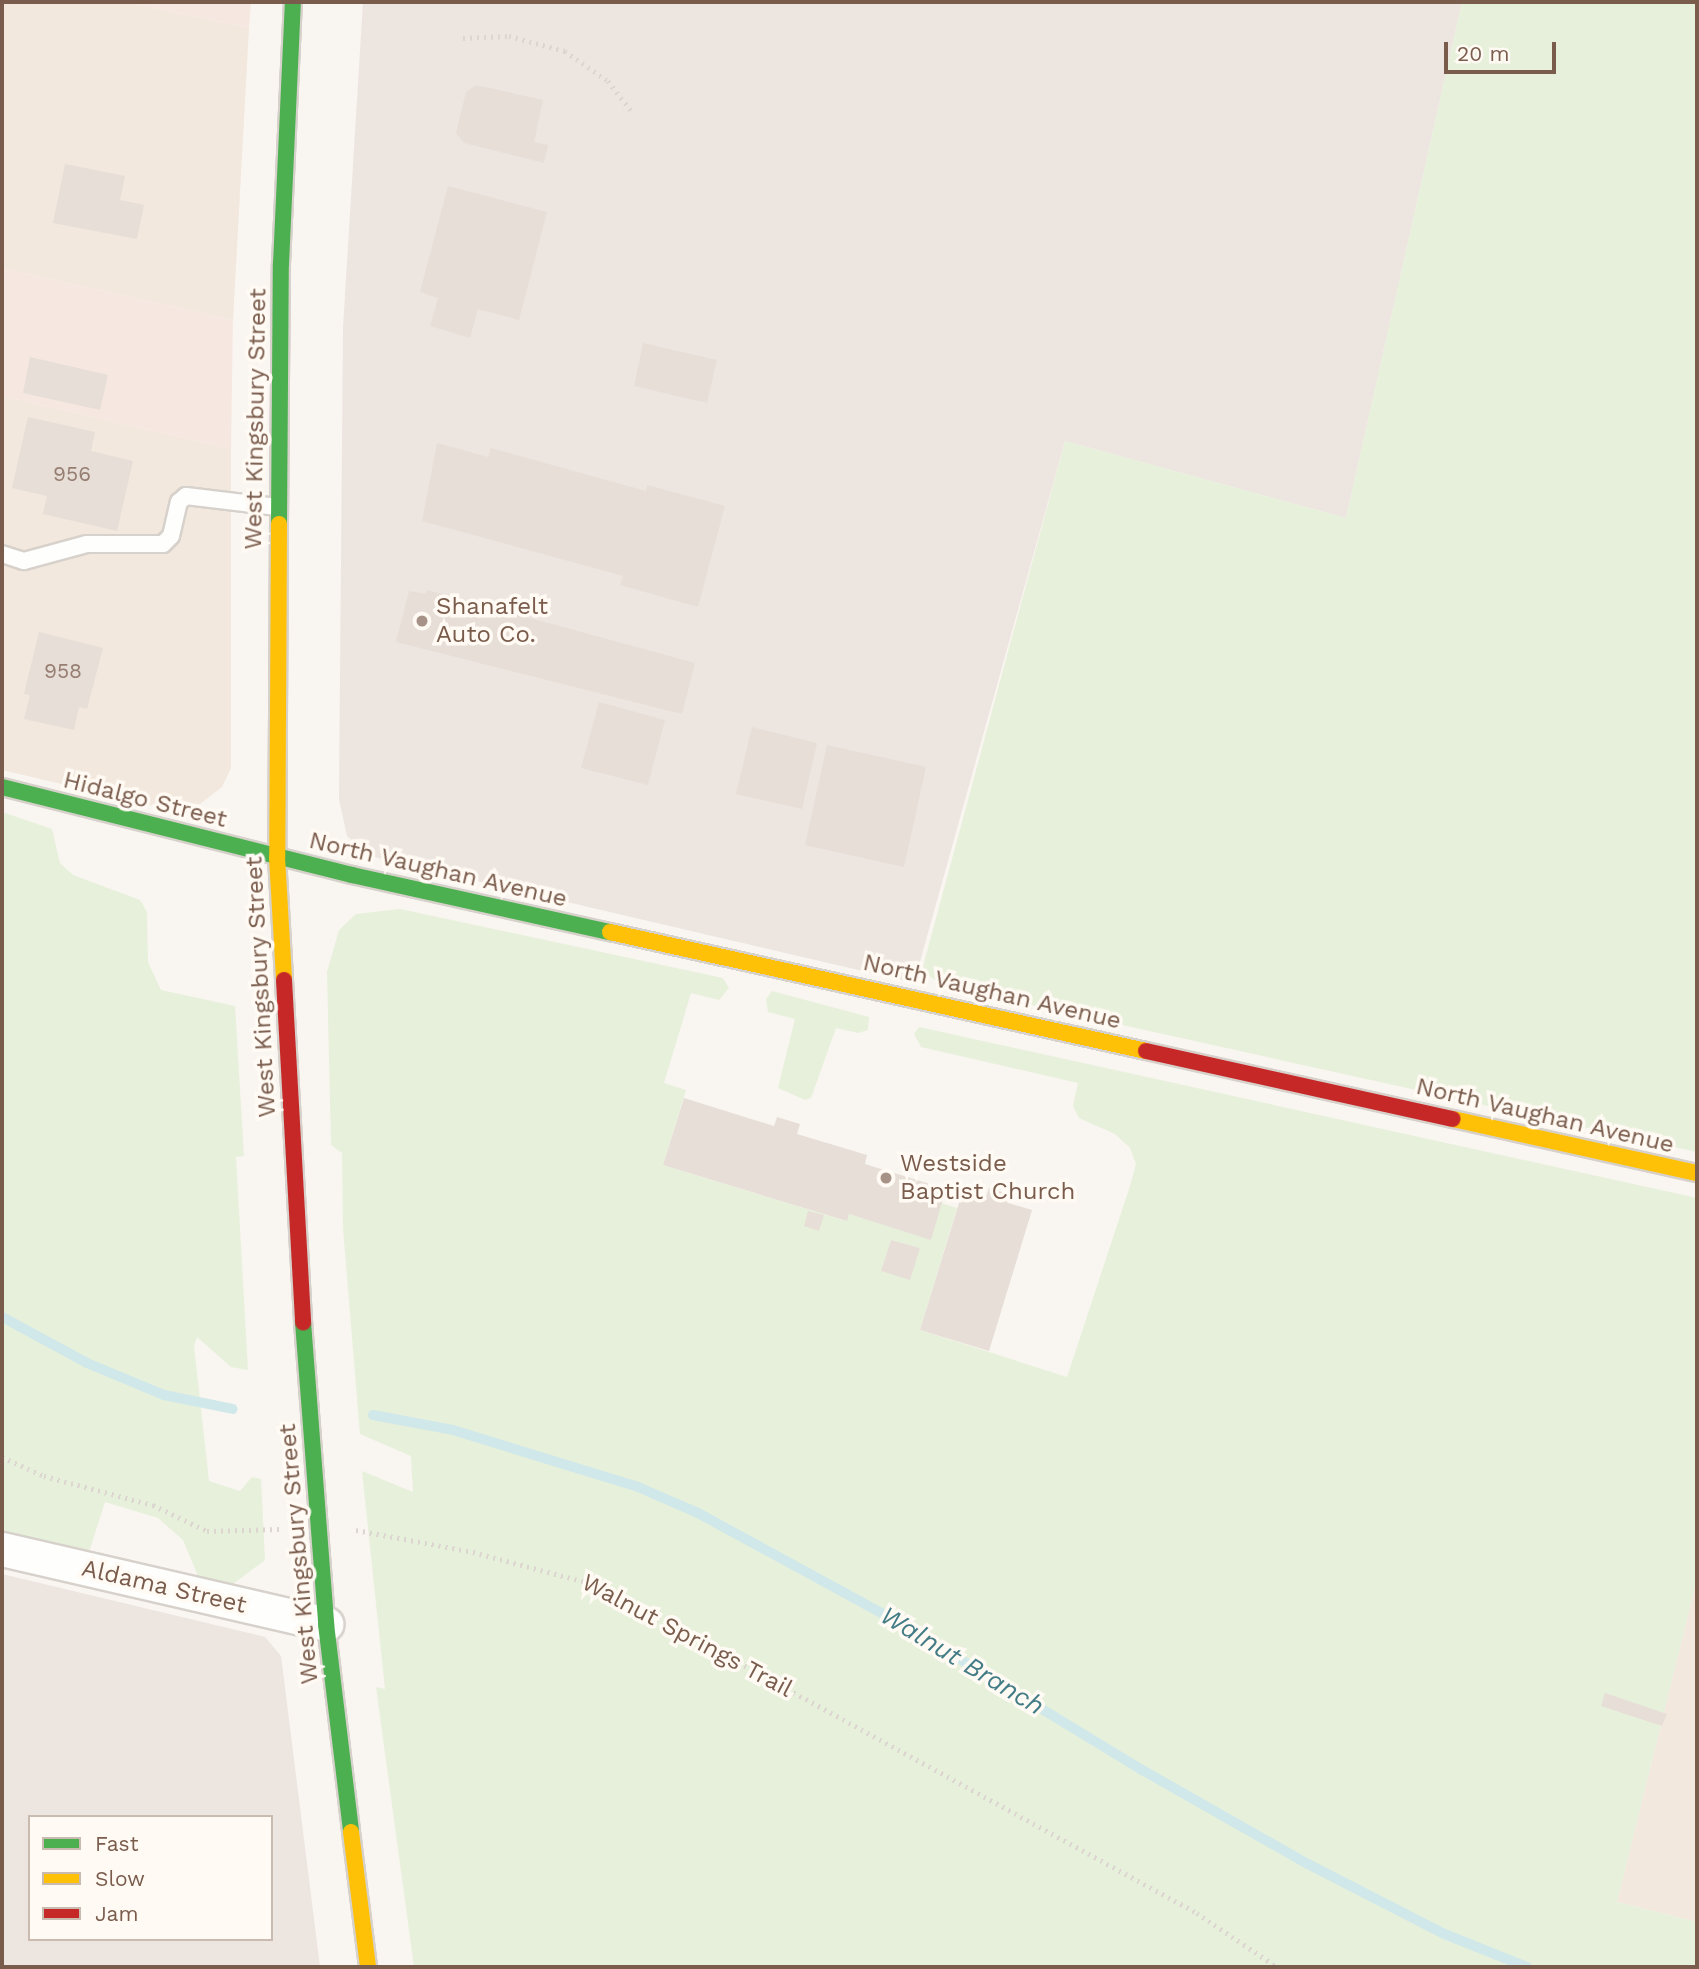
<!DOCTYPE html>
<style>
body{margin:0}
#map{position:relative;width:1699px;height:1969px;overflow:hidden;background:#f9f5f0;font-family:"Work Sans",sans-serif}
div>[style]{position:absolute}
.residential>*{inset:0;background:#f2e8de}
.commercial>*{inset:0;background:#f6e8e1}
.industrial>*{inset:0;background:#ede5e0}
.green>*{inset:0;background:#e7f0db}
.stream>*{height:10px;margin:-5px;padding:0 5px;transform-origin:5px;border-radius:5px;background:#d0e8ea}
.building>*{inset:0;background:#e6ded7}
.path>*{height:4.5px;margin-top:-2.25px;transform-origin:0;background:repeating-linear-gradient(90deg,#dcd5d0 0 2px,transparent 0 7px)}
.roads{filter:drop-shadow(2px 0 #d7d1cb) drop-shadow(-2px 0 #d7d1cb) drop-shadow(0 2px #d7d1cb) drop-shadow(0 -2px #d7d1cb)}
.lane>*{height:16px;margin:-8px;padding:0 8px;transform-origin:8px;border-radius:8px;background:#fefefd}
.street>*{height:33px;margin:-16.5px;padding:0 16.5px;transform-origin:16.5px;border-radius:16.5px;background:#fefefd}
.fast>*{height:16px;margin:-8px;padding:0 8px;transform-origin:8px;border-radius:8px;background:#4caf50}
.slow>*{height:16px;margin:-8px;padding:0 8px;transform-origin:8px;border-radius:8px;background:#ffc107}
.jam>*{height:16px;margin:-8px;padding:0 8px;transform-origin:8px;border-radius:8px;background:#c62828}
.dots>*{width:19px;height:19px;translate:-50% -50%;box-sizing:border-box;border:4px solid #fffaf3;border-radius:50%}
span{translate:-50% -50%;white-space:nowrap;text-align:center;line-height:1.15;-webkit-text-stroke:7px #fffaf3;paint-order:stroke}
.number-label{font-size:21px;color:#977e72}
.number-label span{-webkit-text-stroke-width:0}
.street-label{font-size:24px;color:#7a5c4d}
.poi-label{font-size:24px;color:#7a5c4d}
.left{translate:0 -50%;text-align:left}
.water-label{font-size:26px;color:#437c86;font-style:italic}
.frame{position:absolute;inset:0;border:4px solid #7a5c4d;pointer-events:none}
.legend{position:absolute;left:28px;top:1815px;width:245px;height:126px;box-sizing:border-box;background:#fffaf3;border:2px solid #cabbb1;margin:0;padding:9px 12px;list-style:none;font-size:21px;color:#7a5c4d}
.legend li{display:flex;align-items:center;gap:14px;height:35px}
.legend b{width:35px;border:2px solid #cabbb1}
.scale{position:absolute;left:1444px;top:42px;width:112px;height:32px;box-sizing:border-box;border:4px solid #7a5c4d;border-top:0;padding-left:9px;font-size:21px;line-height:24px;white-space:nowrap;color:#7a5c4d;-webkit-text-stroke:5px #fffaf3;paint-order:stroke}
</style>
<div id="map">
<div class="residential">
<i style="clip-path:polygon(2px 2px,126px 2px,249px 28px,233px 320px,2px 268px)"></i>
<i style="clip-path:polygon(2px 396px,231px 449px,231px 768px,222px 787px,200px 804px,159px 807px,2px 770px)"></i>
<i style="clip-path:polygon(1697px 1579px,1697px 1922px,1617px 1902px)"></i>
</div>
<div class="commercial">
<i style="clip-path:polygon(126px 2px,251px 2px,249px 28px)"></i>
<i style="clip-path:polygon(2px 268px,233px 320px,231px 449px,2px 396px)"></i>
</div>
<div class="industrial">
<i style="clip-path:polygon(363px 2px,1462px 2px,1346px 518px,1065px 441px,914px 983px,370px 856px,347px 836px,339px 799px,343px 328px)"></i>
<i style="clip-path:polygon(evenodd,2px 1574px,265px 1637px,281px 1656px,320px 1967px,2px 1967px,2px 1574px,30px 1817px,271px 1817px,271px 1939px,30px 1939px,30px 1817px)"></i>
</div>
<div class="green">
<i style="clip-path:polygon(1462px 2px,1697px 2px,1697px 1152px,941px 985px,922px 970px,1065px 441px,1346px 518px)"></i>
<i style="clip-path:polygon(2px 812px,52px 829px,60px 863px,73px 875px,140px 900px,147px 912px,148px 962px,161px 990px,235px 1006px,244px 1156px,236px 1157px,248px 1370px,231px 1367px,197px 1337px,194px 1346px,209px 1481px,240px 1491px,252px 1477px,261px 1479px,265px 1560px,233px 1584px,198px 1576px,183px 1540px,158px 1518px,105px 1502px,89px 1552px,2px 1532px)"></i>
<i style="clip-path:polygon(evenodd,400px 909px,723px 978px,729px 988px,719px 1000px,691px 993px,664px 1083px,686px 1090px,663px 1165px,846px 1221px,849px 1214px,930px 1239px,941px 1203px,957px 1208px,920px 1330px,1067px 1377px,1130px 1186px,1136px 1164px,1130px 1148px,1115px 1134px,1079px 1118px,1073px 1106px,1078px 1083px,921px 1047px,914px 1034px,919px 1027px,1697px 1198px,1697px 1579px,1617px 1902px,1697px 1922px,1697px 1967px,414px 1967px,376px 1687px,385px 1689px,362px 1471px,413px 1492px,411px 1456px,360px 1434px,343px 1228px,342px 1153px,331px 1145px,327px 972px,339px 930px,356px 914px,400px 909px,891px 1240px,919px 1248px,910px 1279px,882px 1271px,891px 1240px)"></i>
<i style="clip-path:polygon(772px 991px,869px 1017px,868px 1030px,858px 1033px,836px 1028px,811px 1098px,805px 1100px,778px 1088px,795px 1019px,768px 1012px,766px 999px)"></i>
</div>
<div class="stream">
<i style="left:2px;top:1317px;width:97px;rotate:28.4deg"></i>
<i style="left:87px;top:1363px;width:83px;rotate:22.6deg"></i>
<i style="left:164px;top:1395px;width:70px;rotate:11.5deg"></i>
<i style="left:373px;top:1415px;width:81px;rotate:10.6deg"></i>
<i style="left:453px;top:1430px;width:194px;rotate:17.1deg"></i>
<i style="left:638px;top:1487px;width:65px;rotate:23.4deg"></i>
<i style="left:698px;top:1513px;width:238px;rotate:28.6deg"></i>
<i style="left:907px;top:1627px;width:277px;rotate:31.3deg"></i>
<i style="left:1144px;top:1771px;width:189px;rotate:29.6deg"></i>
<i style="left:1308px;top:1864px;width:151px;rotate:27.2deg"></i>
<i style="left:1442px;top:1933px;width:92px;rotate:21.8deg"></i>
</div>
<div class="building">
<i style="clip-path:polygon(476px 85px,543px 100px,534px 142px,548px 145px,544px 163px,464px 143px,456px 133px,466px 92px)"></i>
<i style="clip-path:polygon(65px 164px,125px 176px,120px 200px,144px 205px,137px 239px,53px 223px)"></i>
<i style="clip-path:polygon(448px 186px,547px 212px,519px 320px,478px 309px,470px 338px,430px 326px,438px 298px,420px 292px)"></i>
<i style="clip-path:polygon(643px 343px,717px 360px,707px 403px,634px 386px)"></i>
<i style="clip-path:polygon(30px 357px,108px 375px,100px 410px,23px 393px)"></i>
<i style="clip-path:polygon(28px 417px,95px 432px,91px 451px,133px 461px,117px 531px,43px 514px,47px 496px,12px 488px)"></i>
<i style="clip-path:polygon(437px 443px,488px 457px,491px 448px,646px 491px,647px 485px,725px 506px,698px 607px,620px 585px,623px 576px,422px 521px)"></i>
<i style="clip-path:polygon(427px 590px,695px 663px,682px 714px,396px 642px,409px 591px,426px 594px)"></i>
<i style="clip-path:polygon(39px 632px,103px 648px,87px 709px,79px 707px,74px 730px,24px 719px,30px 695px,24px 694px)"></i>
<i style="clip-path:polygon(599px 702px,665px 720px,648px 785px,581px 768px)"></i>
<i style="clip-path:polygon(752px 727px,817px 743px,802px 809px,736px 794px)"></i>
<i style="clip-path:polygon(827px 745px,926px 767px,904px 867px,805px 845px)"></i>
<i style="clip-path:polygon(684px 1098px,774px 1126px,777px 1117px,800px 1124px,797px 1134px,867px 1155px,865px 1164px,946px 1189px,931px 1240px,849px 1214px,847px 1221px,663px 1165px)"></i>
<i style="clip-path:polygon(989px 1188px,1011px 1195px,1008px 1203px,1032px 1210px,989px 1351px,920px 1330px,963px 1190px,986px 1197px)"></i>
<i style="clip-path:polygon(808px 1211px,824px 1215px,819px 1231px,804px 1226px)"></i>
<i style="clip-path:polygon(891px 1240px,920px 1248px,910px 1280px,881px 1271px)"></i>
<i style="clip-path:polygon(1605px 1693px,1667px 1714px,1662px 1726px,1601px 1706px)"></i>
</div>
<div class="path">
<i style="left:463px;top:38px;width:46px;rotate:-2.5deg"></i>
<i style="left:509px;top:36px;width:58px;rotate:15deg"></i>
<i style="left:565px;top:51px;width:52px;rotate:34.9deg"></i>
<i style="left:608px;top:81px;width:41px;rotate:52deg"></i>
<i style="left:2px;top:1457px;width:46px;rotate:24.3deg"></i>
<i style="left:44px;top:1476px;width:113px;rotate:14.9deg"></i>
<i style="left:153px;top:1505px;width:60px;rotate:25.7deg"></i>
<i style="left:207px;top:1531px;width:73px;rotate:-1.6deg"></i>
<i style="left:356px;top:1530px;width:119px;rotate:10.6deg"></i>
<i style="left:473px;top:1552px;width:128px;rotate:14.9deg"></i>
<i style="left:597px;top:1585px;width:684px;rotate:28.66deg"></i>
<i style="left:1197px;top:1913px;width:97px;rotate:34deg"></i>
</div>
<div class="roads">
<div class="lane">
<i style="left:2px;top:554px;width:23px;rotate:18deg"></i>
<i style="left:24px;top:561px;width:65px;rotate:-15.1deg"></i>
<i style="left:87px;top:544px;width:76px"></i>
<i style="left:163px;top:544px;width:11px;rotate:-45deg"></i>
<i style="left:171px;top:536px;width:35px;rotate:-77deg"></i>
<i style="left:179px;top:502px;width:9px;rotate:-41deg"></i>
<i style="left:186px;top:496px;width:92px;rotate:6.9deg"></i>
</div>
<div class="street">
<i style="left:2px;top:1549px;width:333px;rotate:13deg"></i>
</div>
<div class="fast">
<i style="left:279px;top:524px;width:260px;rotate:-89.6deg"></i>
<i style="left:281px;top:264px;width:262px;rotate:-87.4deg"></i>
<i style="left:2px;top:787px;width:361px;rotate:14.1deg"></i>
<i style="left:352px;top:875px;width:264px;rotate:12.5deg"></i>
<i style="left:303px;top:1322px;width:303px;rotate:85.6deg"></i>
<i style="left:326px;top:1624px;width:209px;rotate:83.1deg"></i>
</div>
<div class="slow">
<i style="left:279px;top:524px;width:333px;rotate:90.3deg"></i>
<i style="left:277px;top:857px;width:123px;rotate:86.7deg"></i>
<i style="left:610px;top:932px;width:549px;rotate:12.52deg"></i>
<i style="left:1453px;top:1119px;width:250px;rotate:12.5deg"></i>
<i style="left:351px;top:1832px;width:136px;rotate:82.8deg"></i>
</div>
<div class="jam">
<i style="left:284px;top:980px;width:343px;rotate:86.8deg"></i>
<i style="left:1146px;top:1051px;width:314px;rotate:12.5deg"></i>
</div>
</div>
<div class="dots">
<i style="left:422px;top:621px;background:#a69286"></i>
<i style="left:886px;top:1178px;background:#a69286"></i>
</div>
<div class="number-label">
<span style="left:72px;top:474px">956</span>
<span style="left:63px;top:671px">958</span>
</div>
<div class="street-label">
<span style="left:256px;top:419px;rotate:-89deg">West Kingsbury Street</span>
<span style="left:145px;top:800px;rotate:14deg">Hidalgo Street</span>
<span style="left:438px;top:870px;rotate:13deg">North Vaughan Avenue</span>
<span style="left:261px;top:987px;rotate:-93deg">West Kingsbury Street</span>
<span style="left:992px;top:992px;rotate:13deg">North Vaughan Avenue</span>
<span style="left:1545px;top:1116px;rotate:13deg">North Vaughan Avenue</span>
<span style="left:299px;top:1554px;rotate:-95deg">West Kingsbury Street</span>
<span style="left:164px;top:1587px;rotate:13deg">Aldama Street</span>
<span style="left:687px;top:1636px;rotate:28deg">Walnut Springs Trail</span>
</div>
<div class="poi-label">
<span class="left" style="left:436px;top:621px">Shanafelt<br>Auto Co.</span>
<span class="left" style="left:900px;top:1178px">Westside<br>Baptist Church</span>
</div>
<div class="water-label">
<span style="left:962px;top:1661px;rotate:31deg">Walnut Branch</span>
</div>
<div class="frame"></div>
<ul class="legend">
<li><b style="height:9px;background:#4caf50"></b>Fast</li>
<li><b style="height:9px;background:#ffc107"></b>Slow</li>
<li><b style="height:9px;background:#c62828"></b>Jam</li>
</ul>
<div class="scale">20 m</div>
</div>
